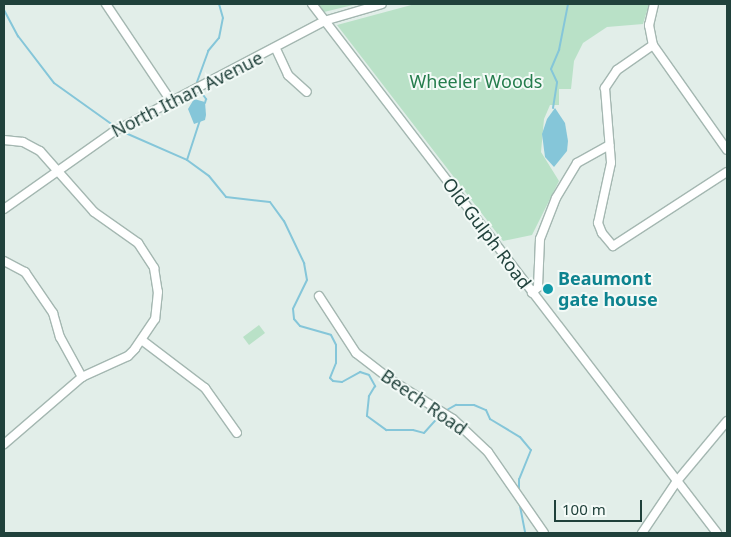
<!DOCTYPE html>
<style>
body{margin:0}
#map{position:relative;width:731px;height:537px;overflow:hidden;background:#e2eee9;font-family:"Noto Sans",sans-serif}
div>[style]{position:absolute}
.green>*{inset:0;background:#b9e1c7}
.water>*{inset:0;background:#85c6d9}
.stream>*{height:2px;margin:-1px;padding:0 1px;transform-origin:1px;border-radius:1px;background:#85c6d9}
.roads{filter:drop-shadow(1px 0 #a4b7b1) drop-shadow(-1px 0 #a4b7b1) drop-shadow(0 1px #a4b7b1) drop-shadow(0 -1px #a4b7b1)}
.minor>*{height:8px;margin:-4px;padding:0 4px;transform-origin:4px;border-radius:4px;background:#fff}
.dots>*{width:14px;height:14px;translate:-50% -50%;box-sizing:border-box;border:2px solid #f3faf7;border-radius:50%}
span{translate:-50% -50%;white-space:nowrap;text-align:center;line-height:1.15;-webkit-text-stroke:4px #f3faf7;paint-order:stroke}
.park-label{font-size:18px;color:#257d4d}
.street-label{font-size:18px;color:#20413b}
.culture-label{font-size:18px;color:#0d838f;font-weight:700}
.left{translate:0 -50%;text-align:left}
.frame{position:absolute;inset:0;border:5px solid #20413b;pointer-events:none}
.scale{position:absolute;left:554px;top:500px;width:88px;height:22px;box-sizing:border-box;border:2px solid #20413b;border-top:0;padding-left:6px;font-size:15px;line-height:18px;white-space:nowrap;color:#20413b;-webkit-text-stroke:4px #f3faf7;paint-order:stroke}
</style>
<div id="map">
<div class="green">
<i style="clip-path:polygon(319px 4px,357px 4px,324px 12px)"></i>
<i style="clip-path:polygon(415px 4px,649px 4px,643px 24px,607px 27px,583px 43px,574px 61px,571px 89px,559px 89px,559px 105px,550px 105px,544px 119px,541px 152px,559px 181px,532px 235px,503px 241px,337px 25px)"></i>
<i style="clip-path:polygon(259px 325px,265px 333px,249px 345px,243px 337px)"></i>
</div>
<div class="water">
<i style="clip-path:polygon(194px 99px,205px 102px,206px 115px,205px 120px,194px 124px,188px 109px)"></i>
<i style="clip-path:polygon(555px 108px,565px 123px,568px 141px,567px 151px,554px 167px,545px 157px,542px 134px,547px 119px)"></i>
</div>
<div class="stream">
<i style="left:4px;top:10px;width:30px;rotate:62deg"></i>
<i style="left:18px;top:36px;width:59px;rotate:52.5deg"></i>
<i style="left:54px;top:83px;width:77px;rotate:35.5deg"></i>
<i style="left:197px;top:82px;width:33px;rotate:-70deg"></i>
<i style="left:208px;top:51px;width:17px;rotate:-50deg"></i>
<i style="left:219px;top:38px;width:20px;rotate:-79deg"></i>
<i style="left:223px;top:18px;width:15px;rotate:-106deg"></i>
<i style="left:201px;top:92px;width:9px;rotate:54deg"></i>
<i style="left:206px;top:99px;width:4px;rotate:104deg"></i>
<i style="left:553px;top:108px;width:26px;rotate:-81deg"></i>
<i style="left:557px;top:82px;width:14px;rotate:-115deg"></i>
<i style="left:551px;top:69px;width:21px;rotate:-67deg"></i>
<i style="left:559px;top:50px;width:47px;rotate:-78.9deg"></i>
<i style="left:121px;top:131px;width:72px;rotate:23.7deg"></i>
<i style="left:187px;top:160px;width:27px;rotate:36deg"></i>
<i style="left:209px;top:176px;width:27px;rotate:51deg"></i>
<i style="left:226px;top:197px;width:44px;rotate:6.5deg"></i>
<i style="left:270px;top:202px;width:24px;rotate:54deg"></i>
<i style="left:284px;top:221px;width:47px;rotate:64.5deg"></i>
<i style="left:304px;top:263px;width:17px;rotate:80deg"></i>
<i style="left:307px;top:280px;width:32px;rotate:116deg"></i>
<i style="left:293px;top:309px;width:10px;rotate:84deg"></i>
<i style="left:294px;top:319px;width:9px;rotate:49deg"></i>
<i style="left:300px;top:326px;width:32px;rotate:16deg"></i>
<i style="left:331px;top:335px;width:11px;rotate:63deg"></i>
<i style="left:336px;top:345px;width:18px;rotate:90deg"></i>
<i style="left:336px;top:363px;width:16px;rotate:112deg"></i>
<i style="left:330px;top:378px;width:4px;rotate:45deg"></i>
<i style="left:333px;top:381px;width:9px;rotate:6deg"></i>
<i style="left:342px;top:382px;width:21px;rotate:-29deg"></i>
<i style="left:360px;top:372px;width:9px;rotate:18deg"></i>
<i style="left:369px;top:375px;width:13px;rotate:61deg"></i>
<i style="left:375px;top:386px;width:12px;rotate:121deg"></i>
<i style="left:369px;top:396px;width:20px;rotate:96deg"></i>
<i style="left:367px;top:416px;width:24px;rotate:36deg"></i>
<i style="left:386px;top:430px;width:27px"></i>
<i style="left:413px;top:430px;width:11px;rotate:15deg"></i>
<i style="left:424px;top:433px;width:25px;rotate:-48deg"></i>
<i style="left:187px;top:160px;width:42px;rotate:-72deg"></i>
<i style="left:445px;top:411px;width:13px;rotate:-29deg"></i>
<i style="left:456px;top:405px;width:18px"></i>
<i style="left:474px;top:405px;width:13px;rotate:23deg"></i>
<i style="left:486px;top:410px;width:10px;rotate:66deg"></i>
<i style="left:490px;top:419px;width:35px;rotate:31deg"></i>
<i style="left:520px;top:437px;width:17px;rotate:50deg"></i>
<i style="left:531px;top:450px;width:31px;rotate:112deg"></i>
<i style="left:519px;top:479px;width:13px;rotate:90deg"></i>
<i style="left:519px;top:501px;width:33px;rotate:79deg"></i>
</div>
<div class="roads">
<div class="minor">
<i style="left:106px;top:4px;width:117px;rotate:56.2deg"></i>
<i style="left:312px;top:4px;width:666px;rotate:52.56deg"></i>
<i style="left:654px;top:4px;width:22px;rotate:103deg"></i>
<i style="left:649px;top:25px;width:20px;rotate:79deg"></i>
<i style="left:653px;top:45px;width:128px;rotate:54.8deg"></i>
<i style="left:653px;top:45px;width:44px;rotate:145.2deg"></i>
<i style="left:617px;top:70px;width:22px;rotate:124deg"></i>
<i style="left:605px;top:88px;width:75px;rotate:85.4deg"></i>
<i style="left:611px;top:163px;width:61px;rotate:102.2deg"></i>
<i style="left:598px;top:223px;width:11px;rotate:68deg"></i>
<i style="left:602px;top:233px;width:17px;rotate:50deg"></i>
<i style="left:613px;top:246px;width:136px;rotate:-33deg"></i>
<i style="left:276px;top:49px;width:29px;rotate:65deg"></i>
<i style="left:288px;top:75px;width:25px;rotate:42deg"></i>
<i style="left:4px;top:140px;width:19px;rotate:6deg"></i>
<i style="left:23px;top:142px;width:19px;rotate:28deg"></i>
<i style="left:40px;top:151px;width:81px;rotate:48.5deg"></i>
<i style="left:94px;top:212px;width:54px;rotate:35.2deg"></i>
<i style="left:138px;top:243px;width:30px;rotate:57deg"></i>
<i style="left:154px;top:268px;width:24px;rotate:81deg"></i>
<i style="left:158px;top:292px;width:27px;rotate:96deg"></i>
<i style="left:155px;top:319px;width:36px;rotate:124deg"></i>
<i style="left:135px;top:349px;width:10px;rotate:135deg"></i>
<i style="left:128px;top:356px;width:51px;rotate:155.5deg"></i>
<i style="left:82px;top:377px;width:103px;rotate:139.3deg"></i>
<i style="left:4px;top:209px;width:133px;rotate:-35.2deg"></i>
<i style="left:113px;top:132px;width:238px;rotate:-27.7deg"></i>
<i style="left:324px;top:21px;width:60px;rotate:-16.3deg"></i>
<i style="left:4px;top:261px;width:24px;rotate:28deg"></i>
<i style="left:25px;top:272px;width:50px;rotate:55.7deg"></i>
<i style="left:53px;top:313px;width:25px;rotate:74deg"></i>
<i style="left:60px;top:337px;width:46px;rotate:61.2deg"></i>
<i style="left:532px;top:293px;width:8px;rotate:-45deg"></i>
<i style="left:538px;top:287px;width:48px;rotate:-87.6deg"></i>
<i style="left:540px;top:239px;width:44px;rotate:-68.7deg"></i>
<i style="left:556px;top:198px;width:41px;rotate:-59deg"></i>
<i style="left:577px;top:163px;width:37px;rotate:-29deg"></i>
<i style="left:319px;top:296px;width:68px;rotate:57deg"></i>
<i style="left:356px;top:353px;width:44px;rotate:37.6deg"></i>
<i style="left:391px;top:380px;width:73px;rotate:32.2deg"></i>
<i style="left:453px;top:419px;width:48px;rotate:43.3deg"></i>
<i style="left:488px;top:452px;width:98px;rotate:55.3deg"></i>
<i style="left:143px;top:341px;width:78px;rotate:37.2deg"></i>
<i style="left:205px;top:388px;width:55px;rotate:54.6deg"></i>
<i style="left:642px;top:533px;width:63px;rotate:-56.1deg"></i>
<i style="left:677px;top:481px;width:78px;rotate:-50.2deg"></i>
</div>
</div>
<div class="dots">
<i style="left:548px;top:289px;background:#0f9aa8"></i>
</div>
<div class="park-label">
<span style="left:476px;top:81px">Wheeler Woods</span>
</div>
<div class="street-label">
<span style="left:187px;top:94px;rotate:-27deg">North Ithan Avenue</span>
<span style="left:487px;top:233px;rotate:53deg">Old Gulph Road</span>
<span style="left:424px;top:402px;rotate:35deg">Beech Road</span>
</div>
<div class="culture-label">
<span class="left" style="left:558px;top:289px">Beaumont<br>gate house</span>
</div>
<div class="frame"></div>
<div class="scale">100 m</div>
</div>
